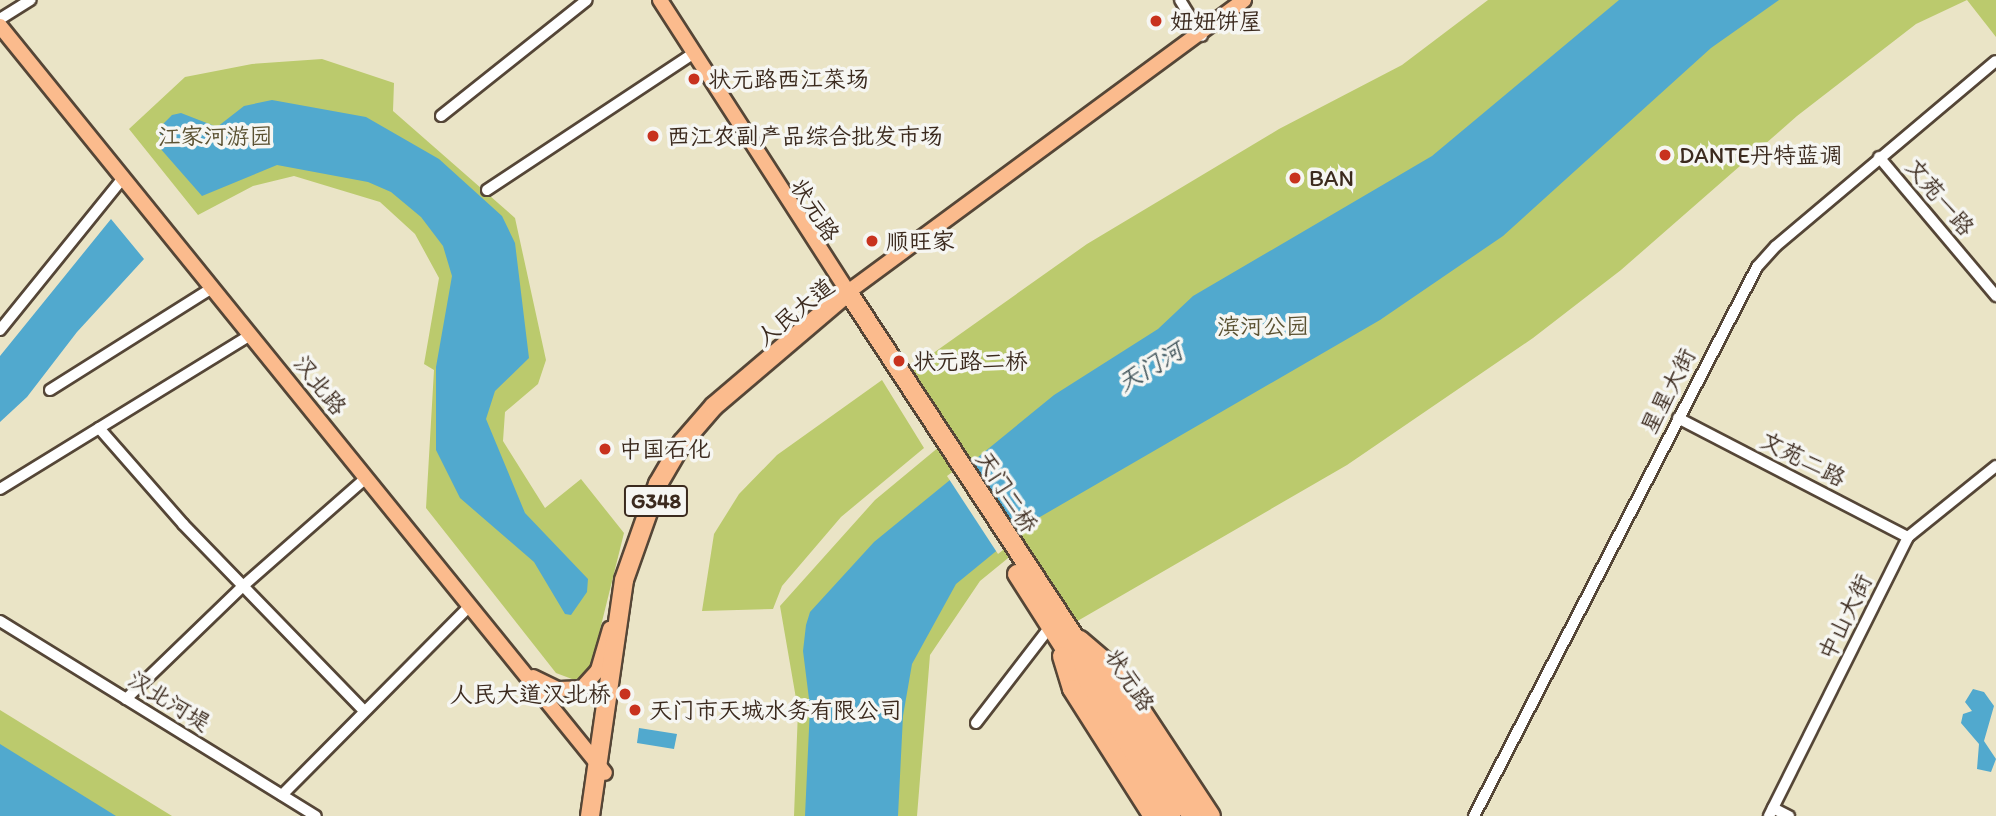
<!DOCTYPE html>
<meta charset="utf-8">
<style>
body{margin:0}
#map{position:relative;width:1996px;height:816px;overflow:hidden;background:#eae4c6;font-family:Itim,"LXGW WenKai TC",sans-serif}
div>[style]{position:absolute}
.green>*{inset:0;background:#bbca6d}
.water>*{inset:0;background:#51a9ce}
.pier>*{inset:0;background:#eae4c6}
.roads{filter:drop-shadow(2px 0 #554637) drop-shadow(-2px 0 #554637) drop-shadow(0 2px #554637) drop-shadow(0 -2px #554637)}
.minor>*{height:10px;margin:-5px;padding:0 5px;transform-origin:5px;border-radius:5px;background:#fff}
.major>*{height:14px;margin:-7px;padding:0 7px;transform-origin:7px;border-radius:7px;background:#fbbb8d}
.highway>*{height:18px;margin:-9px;padding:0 9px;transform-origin:9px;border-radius:9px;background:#fbbb8d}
.dots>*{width:19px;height:19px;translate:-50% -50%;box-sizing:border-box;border:4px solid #f6f6f2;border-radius:50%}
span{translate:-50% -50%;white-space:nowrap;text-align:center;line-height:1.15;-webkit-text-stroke:7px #f6f6f2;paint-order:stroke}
.shield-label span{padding:2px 5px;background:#f6f6f2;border:2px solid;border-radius:5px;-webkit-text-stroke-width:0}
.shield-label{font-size:21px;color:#3b2a1e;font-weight:700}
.poi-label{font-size:23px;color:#3b2a1e}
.left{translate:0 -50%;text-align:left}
.right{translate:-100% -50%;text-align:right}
.park-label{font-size:23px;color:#5b5232}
.street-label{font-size:23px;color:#3b2a1e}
.water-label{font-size:24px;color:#43565c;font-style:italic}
</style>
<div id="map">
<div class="green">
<i style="clip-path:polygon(1488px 0,1996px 0,1996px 37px,1967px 0,1916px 24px,1797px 116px,1621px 270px,1533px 338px,1347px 465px,1074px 623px,1023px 546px,980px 581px,930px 655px,917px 816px,794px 816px,798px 710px,780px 606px,875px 500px,951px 437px,908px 371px,1087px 244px,1279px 129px,1402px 65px)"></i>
<i style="clip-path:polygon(322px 59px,394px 83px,393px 111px,515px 218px,546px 360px,538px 384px,505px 412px,503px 441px,545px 508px,581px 479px,624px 533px,589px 674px,580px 682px,556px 673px,426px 508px,434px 370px,424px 364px,439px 278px,415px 234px,380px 202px,294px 176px,253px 186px,198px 215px,129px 129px,185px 77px,252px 64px)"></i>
<i style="clip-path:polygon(882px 380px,924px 448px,841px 517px,782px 586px,773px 609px,702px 611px,714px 534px,739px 494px,777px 455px)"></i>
<i style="clip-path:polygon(0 710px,172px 816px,0 816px)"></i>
</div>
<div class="water">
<i style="clip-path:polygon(1619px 0,1779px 0,1711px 48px,1503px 236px,1380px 320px,1033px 521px,956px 584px,912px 664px,903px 716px,898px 816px,805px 816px,810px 707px,803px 651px,806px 625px,810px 612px,874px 542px,1054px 395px,1158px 329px,1193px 296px,1432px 156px)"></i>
<i style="clip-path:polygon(272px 100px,366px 117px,439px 159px,502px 216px,515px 243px,529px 358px,495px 391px,486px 419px,525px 513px,588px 579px,587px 592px,571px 615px,565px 614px,534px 562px,460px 498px,436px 450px,436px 367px,452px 276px,443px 246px,421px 217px,391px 192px,368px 182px,277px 165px,202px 196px,159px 147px,160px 127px,172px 115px,181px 113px,217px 127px,244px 106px)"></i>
<i style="clip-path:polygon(111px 219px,144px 259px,77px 332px,27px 397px,0 422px,0 356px)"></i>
<i style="clip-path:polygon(1973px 689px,1984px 692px,1994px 706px,1984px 741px,1996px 759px,1991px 772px,1977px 769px,1979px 744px,1961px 723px,1963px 714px,1972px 711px,1965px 702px)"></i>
<i style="clip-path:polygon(639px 728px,677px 734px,674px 749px,637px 743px)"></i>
<i style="clip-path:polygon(0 744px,116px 816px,0 816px)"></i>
</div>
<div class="pier">
<i style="clip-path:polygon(966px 462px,1017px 539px,998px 554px,947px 476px)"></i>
</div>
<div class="roads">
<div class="minor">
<i style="left:1180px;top:0;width:42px;rotate:58.6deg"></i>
<i style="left:0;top:19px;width:36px;rotate:-32deg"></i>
<i style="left:441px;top:116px;width:186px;rotate:-38.5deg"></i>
<i style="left:1879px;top:157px;width:182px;rotate:49.9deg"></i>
<i style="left:487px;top:190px;width:241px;rotate:-33.5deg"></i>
<i style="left:0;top:330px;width:196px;rotate:-51deg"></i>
<i style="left:50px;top:390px;width:191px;rotate:-32.2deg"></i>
<i style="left:1678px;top:418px;width:259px;rotate:27.4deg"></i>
<i style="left:99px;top:428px;width:128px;rotate:48.8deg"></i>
<i style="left:183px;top:524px;width:259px;rotate:45.9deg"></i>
<i style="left:0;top:489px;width:294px;rotate:-31.6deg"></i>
<i style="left:0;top:621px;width:371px;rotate:31.7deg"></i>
<i style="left:126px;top:699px;width:163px;rotate:-44deg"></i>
<i style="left:243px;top:586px;width:164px;rotate:-41.3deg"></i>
<i style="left:976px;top:723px;width:121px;rotate:-52.4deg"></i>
<i style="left:282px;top:795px;width:267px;rotate:-45.2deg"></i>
<i style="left:1773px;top:808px;width:18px;rotate:27deg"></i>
<i style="left:1474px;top:816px;width:618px;rotate:-62.73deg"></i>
<i style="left:1757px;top:267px;width:28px;rotate:-48deg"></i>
<i style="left:1776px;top:246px;width:287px;rotate:-40.1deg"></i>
<i style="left:1769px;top:816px;width:312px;rotate:-63.5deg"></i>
<i style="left:1908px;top:537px;width:113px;rotate:-38.9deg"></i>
</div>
<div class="major">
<i style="left:660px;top:0;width:347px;rotate:57.2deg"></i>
<i style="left:848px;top:292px;width:492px;rotate:-36.4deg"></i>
<i style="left:0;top:26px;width:961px;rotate:51deg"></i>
<i style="left:533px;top:677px;width:28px;rotate:26deg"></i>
<i style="left:558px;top:689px;width:24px;rotate:-2deg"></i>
<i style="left:582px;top:688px;width:24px;rotate:-48deg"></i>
<i style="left:598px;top:670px;width:43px;rotate:-73.7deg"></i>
</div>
<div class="highway">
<i style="left:1017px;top:574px;width:287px;rotate:57.4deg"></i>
<i style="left:1080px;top:640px;width:45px;rotate:40.5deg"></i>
<i style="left:1114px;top:669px;width:176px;rotate:56.6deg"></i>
<i style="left:1062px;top:656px;width:34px;rotate:73deg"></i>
<i style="left:1072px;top:689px;width:151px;rotate:57.5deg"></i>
<i style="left:590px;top:816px;width:238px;rotate:-81.8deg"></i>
<i style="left:624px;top:580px;width:102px;rotate:-70.5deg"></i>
<i style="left:658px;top:484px;width:48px;rotate:-59.7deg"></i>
<i style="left:682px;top:443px;width:49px;rotate:-49.1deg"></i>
<i style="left:714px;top:406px;width:176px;rotate:-40.4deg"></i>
<i style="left:848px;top:292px;width:627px;rotate:56.72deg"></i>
</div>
</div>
<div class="dots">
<i style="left:1156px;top:21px;background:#c8321e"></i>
<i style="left:694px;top:79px;background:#c8321e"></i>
<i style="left:653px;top:136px;background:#c8321e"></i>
<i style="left:1665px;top:155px;background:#c8321e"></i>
<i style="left:1295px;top:178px;background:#c8321e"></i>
<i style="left:872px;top:241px;background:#c8321e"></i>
<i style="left:899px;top:361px;background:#c8321e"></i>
<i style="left:605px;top:449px;background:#c8321e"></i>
<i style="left:625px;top:694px;background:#c8321e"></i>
<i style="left:635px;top:710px;background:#c8321e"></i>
</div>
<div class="shield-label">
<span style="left:656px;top:501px">G348</span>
</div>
<div class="poi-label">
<span class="left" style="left:1170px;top:21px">妞妞饼屋</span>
<span class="left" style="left:708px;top:79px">状元路西江菜场</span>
<span class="left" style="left:667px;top:136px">西江农副产品综合批发市场</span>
<span class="left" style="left:1679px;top:155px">DANTE丹特蓝调</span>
<span class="left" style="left:1309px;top:178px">BAN</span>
<span class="left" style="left:886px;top:241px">顺旺家</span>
<span class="left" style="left:913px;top:361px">状元路二桥</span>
<span class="left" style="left:619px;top:449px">中国石化</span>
<span class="right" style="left:611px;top:694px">人民大道汉北桥</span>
<span class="left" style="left:649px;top:710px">天门市天城水务有限公司</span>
</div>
<div class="park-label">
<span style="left:215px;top:136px">江家河游园</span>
<span style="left:1263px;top:326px">滨河公园</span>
</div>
<div class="street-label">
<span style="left:1940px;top:197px;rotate:50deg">文苑一路</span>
<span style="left:815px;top:210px;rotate:57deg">状元路</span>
<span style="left:795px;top:312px;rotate:-39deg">人民大道</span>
<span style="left:320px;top:385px;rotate:51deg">汉北路</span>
<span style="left:1668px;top:391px;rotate:-63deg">星星大街</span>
<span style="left:1803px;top:459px;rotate:27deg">文苑二路</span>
<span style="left:1007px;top:492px;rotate:57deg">天门二桥</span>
<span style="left:1845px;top:617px;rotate:-64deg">中山大街</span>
<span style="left:1130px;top:680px;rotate:57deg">状元路</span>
<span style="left:169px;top:701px;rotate:32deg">汉北河堤</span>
</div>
<div class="water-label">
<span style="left:1150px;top:367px;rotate:-31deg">天门河</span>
</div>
</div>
